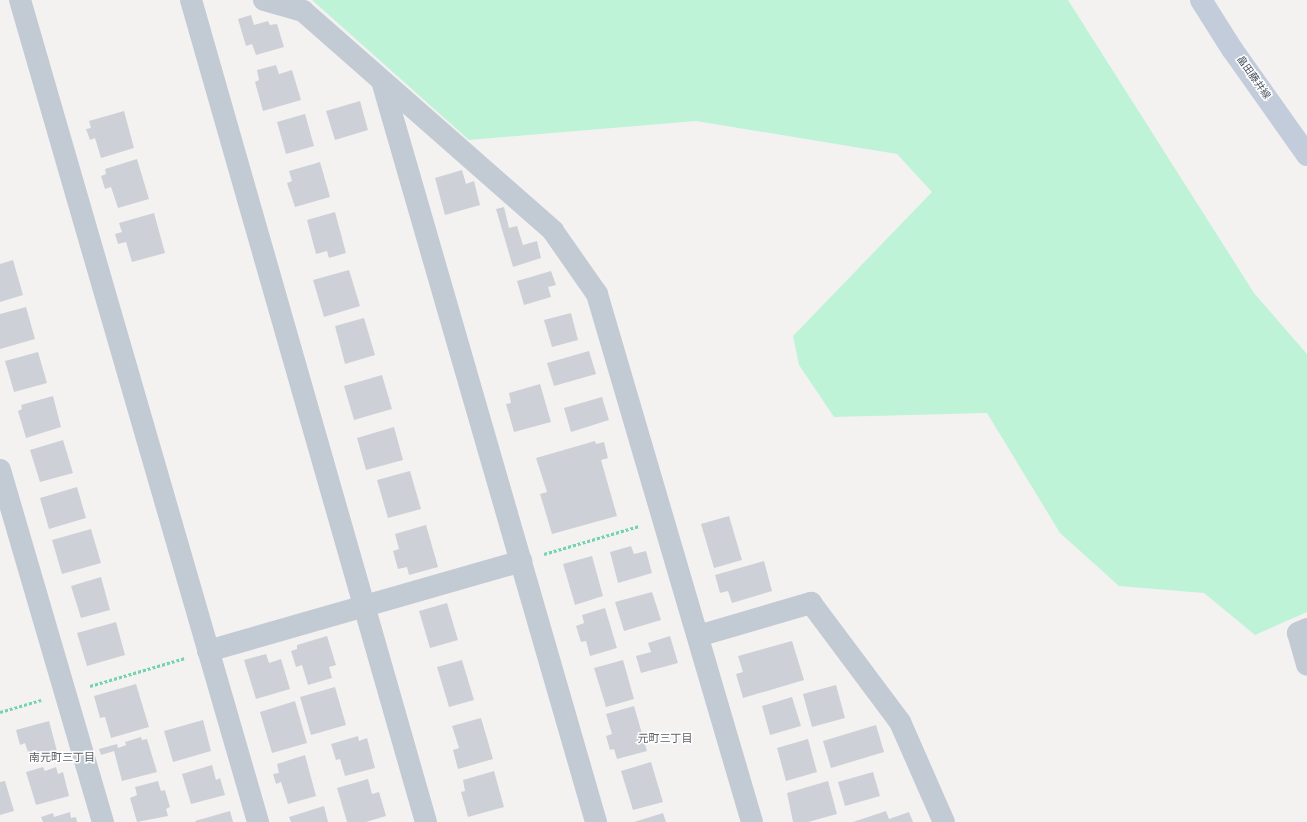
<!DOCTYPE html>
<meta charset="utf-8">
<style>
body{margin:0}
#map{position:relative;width:1307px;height:822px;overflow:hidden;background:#f4f2f1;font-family:Signika,"Noto Sans JP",sans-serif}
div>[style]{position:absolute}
.green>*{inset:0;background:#bef3d8}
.building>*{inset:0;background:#cdd0d7}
.path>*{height:2.5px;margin-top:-1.25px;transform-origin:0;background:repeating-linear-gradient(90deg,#73d4af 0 3px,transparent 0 5px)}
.street>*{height:22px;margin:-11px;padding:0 11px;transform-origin:11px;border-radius:11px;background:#c2cad4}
.secondary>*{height:22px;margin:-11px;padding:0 11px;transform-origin:11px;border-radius:11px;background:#c3ccdb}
span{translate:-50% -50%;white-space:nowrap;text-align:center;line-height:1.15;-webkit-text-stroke:3px #fff;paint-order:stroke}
.street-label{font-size:10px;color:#485261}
.neighbourhood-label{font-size:11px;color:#5d6167}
</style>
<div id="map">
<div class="green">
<i style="clip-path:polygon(312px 0,1068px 0,1254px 293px,1307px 354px,1307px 612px,1255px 635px,1204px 593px,1119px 586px,1060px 533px,987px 413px,834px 417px,799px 365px,793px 336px,932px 192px,897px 154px,696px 121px,469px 140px)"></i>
</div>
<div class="building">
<i style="clip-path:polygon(251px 15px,254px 25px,268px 21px,270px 25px,277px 24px,284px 47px,256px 55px,252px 44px,246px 46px,238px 19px)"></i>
<i style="clip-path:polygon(276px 65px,279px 74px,292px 70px,301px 100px,263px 111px,255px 82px,259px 80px,257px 70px)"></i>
<i style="clip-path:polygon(360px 101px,368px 130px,335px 140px,326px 111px)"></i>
<i style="clip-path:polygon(124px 111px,134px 148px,101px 158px,95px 138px,90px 140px,86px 129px,91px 128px,89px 121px)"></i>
<i style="clip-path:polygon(305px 114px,314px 146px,286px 154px,277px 122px)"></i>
<i style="clip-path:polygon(137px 159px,149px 199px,118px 208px,111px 187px,105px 189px,101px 176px,106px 174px,105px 169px)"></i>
<i style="clip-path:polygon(320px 162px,330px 197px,295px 207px,287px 183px,292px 181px,289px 171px)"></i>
<i style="clip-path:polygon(462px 170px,466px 184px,474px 181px,480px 205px,445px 215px,435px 178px)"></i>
<i style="clip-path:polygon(504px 207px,509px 228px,517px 226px,523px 245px,537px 241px,541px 258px,513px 267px,496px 209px)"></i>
<i style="clip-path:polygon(335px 212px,346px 253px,329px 258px,327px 251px,316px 254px,307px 220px)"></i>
<i style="clip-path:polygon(154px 213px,165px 253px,132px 262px,126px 242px,118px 244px,115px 234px,122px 232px,119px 223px)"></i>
<i style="clip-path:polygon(13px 260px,23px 295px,0 302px,0 264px)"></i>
<i style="clip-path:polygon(349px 270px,360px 306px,324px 317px,313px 280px)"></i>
<i style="clip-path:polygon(551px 271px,556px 285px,548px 287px,551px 297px,524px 305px,517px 281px)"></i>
<i style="clip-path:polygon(26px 307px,35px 339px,0 349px,0 314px)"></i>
<i style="clip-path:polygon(571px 313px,578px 340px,552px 347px,544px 320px)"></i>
<i style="clip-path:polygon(364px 318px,375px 355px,345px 364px,335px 326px)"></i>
<i style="clip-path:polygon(589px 351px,596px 374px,554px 386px,547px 363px)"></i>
<i style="clip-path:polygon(38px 352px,47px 383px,14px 392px,5px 361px)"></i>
<i style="clip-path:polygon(382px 375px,392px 409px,354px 420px,344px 386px)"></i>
<i style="clip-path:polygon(540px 384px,551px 422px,514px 432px,506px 404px,511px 403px,509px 393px)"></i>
<i style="clip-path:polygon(53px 396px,61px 427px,26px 438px,18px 411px,22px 409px,21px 405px)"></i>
<i style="clip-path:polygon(602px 397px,609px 420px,571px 432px,564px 408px)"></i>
<i style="clip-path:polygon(394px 427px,403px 460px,366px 470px,357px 438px)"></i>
<i style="clip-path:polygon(63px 440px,73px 473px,40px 482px,30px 450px)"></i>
<i style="clip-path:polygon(595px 441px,596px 444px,604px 442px,608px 458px,601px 460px,617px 516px,552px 534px,540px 494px,547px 492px,536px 458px)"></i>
<i style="clip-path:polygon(410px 471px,421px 509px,388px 518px,377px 480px)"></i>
<i style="clip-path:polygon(77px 487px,86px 518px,49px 529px,40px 498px)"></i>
<i style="clip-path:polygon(729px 516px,742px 560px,714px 568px,701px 524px)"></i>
<i style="clip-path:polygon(426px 525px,438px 567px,409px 575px,407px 567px,398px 569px,393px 551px,399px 549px,395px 534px)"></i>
<i style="clip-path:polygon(91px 529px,101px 563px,62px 574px,52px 540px)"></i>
<i style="clip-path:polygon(631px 546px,634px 554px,646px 551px,652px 573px,618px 583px,610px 552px)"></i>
<i style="clip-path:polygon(592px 556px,603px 596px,575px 605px,563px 564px)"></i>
<i style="clip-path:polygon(764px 561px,772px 591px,732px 603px,728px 591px,720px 593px,715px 575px)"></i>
<i style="clip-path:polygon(101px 577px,110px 610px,81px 618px,71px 586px)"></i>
<i style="clip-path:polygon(652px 592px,661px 620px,624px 631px,615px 602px)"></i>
<i style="clip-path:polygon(447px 603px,458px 640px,430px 648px,419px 611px)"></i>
<i style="clip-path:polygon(605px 608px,617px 648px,590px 656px,586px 641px,581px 642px,576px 626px,584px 623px,582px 615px)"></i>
<i style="clip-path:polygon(116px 622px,125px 655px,87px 666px,77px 633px)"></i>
<i style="clip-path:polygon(327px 636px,336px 665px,329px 667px,332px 678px,308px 685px,302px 665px,296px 667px,291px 651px,297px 649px,297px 645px)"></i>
<i style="clip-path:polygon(670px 636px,678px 663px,641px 673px,636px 656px,651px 652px,648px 643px)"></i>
<i style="clip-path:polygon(792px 641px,804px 680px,743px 698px,736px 674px,743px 672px,738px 656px)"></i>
<i style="clip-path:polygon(266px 654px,269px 663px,281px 659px,290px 689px,256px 699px,244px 660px)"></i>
<i style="clip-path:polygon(462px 660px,474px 700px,449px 707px,437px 667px)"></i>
<i style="clip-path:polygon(623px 660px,634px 699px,606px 707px,594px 668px)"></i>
<i style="clip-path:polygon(136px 684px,149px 727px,111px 738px,105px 717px,100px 718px,94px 696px)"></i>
<i style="clip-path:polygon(836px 685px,845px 718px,812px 727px,803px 694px)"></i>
<i style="clip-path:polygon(335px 687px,346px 725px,311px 735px,300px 697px)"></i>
<i style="clip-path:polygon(792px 697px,801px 726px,770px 735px,762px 706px)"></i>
<i style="clip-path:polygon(295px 701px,307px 743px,272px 753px,260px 712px)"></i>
<i style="clip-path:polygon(634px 706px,647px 751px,617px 759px,614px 749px,610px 750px,606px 736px,612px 734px,606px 714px)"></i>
<i style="clip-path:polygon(481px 718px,493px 759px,458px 769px,453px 750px,459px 748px,452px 726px)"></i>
<i style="clip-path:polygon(203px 720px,211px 751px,173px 762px,164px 731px)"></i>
<i style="clip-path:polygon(49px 721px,57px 751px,30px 759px,25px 743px,20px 745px,16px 730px)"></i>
<i style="clip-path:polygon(876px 725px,884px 752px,831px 768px,823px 741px)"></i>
<i style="clip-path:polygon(358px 736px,359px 741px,367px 738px,375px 768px,345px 776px,340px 759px,336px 760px,331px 744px)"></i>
<i style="clip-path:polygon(141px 737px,142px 740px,147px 739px,157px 772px,122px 781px,114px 751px,101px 755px,99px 749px,117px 744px,118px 748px,126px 745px,125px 742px)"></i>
<i style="clip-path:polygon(808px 739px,817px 772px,786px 781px,777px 748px)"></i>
<i style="clip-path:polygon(305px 755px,316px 796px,288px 804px,281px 782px,276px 784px,273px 774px,279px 773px,277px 764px)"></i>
<i style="clip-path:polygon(651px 762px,663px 802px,633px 810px,621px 771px)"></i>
<i style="clip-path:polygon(212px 765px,216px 780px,220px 778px,225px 795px,191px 804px,182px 774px)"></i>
<i style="clip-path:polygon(43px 767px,45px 771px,56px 767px,58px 774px,63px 772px,69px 796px,36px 805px,26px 772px)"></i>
<i style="clip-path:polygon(494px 771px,504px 807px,468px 817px,461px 792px,465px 791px,463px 780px)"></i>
<i style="clip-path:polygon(873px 772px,880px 796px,845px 806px,838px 782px)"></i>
<i style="clip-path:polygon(368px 779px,372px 794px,379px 792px,386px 816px,366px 822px,347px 822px,337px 788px)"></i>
<i style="clip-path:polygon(5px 781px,14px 811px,0 815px,0 782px)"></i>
<i style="clip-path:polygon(158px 781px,161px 791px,165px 790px,170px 807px,166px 809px,168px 816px,137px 822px,130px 798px,137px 795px,135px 787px)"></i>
<i style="clip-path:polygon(828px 781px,837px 814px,808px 822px,793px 822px,787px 793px)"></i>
<i style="clip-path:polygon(324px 806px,328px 822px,291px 822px,289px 817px)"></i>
<i style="clip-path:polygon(230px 811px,233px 822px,196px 822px,195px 821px)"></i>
<i style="clip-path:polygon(886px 811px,889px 819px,909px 812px,913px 822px,853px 822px)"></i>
<i style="clip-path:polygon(70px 812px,71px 818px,76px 817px,77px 822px,43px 822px,41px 817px,53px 813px,54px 817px)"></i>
<i style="clip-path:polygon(663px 813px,666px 822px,634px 822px)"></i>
</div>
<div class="path">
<i style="left:544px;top:554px;width:99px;rotate:-16.4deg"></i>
<i style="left:90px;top:686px;width:99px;rotate:-16.4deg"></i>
<i style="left:0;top:712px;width:43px;rotate:-16.3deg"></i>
</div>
<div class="street">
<i style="left:20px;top:0;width:856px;rotate:73.85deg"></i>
<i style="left:191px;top:0;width:855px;rotate:74.05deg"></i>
<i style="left:264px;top:0;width:41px;rotate:15.8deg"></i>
<i style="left:303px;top:11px;width:333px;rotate:41.3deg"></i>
<i style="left:553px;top:231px;width:77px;rotate:55.1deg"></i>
<i style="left:597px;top:294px;width:550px;rotate:73.64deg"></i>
<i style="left:382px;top:81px;width:771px;rotate:73.89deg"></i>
<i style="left:0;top:470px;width:367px;rotate:73.7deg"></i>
<i style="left:1307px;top:629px;width:10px;rotate:156deg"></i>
<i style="left:1298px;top:633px;width:33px;rotate:74deg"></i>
<i style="left:698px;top:636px;width:118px;rotate:-16.3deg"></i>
<i style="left:811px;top:603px;width:149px;rotate:53.2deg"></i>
<i style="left:900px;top:722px;width:109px;rotate:66.3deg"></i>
<i style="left:208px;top:651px;width:326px;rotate:-16deg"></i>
</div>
<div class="secondary">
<i style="left:1201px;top:0;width:58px;rotate:57.7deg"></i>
<i style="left:1232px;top:49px;width:130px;rotate:54.7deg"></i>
</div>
<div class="street-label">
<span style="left:1253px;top:78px;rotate:55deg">畠田藤井線</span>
</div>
<div class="neighbourhood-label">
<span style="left:665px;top:739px">元町三丁目</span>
<span style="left:62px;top:758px">南元町三丁目</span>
</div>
</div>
